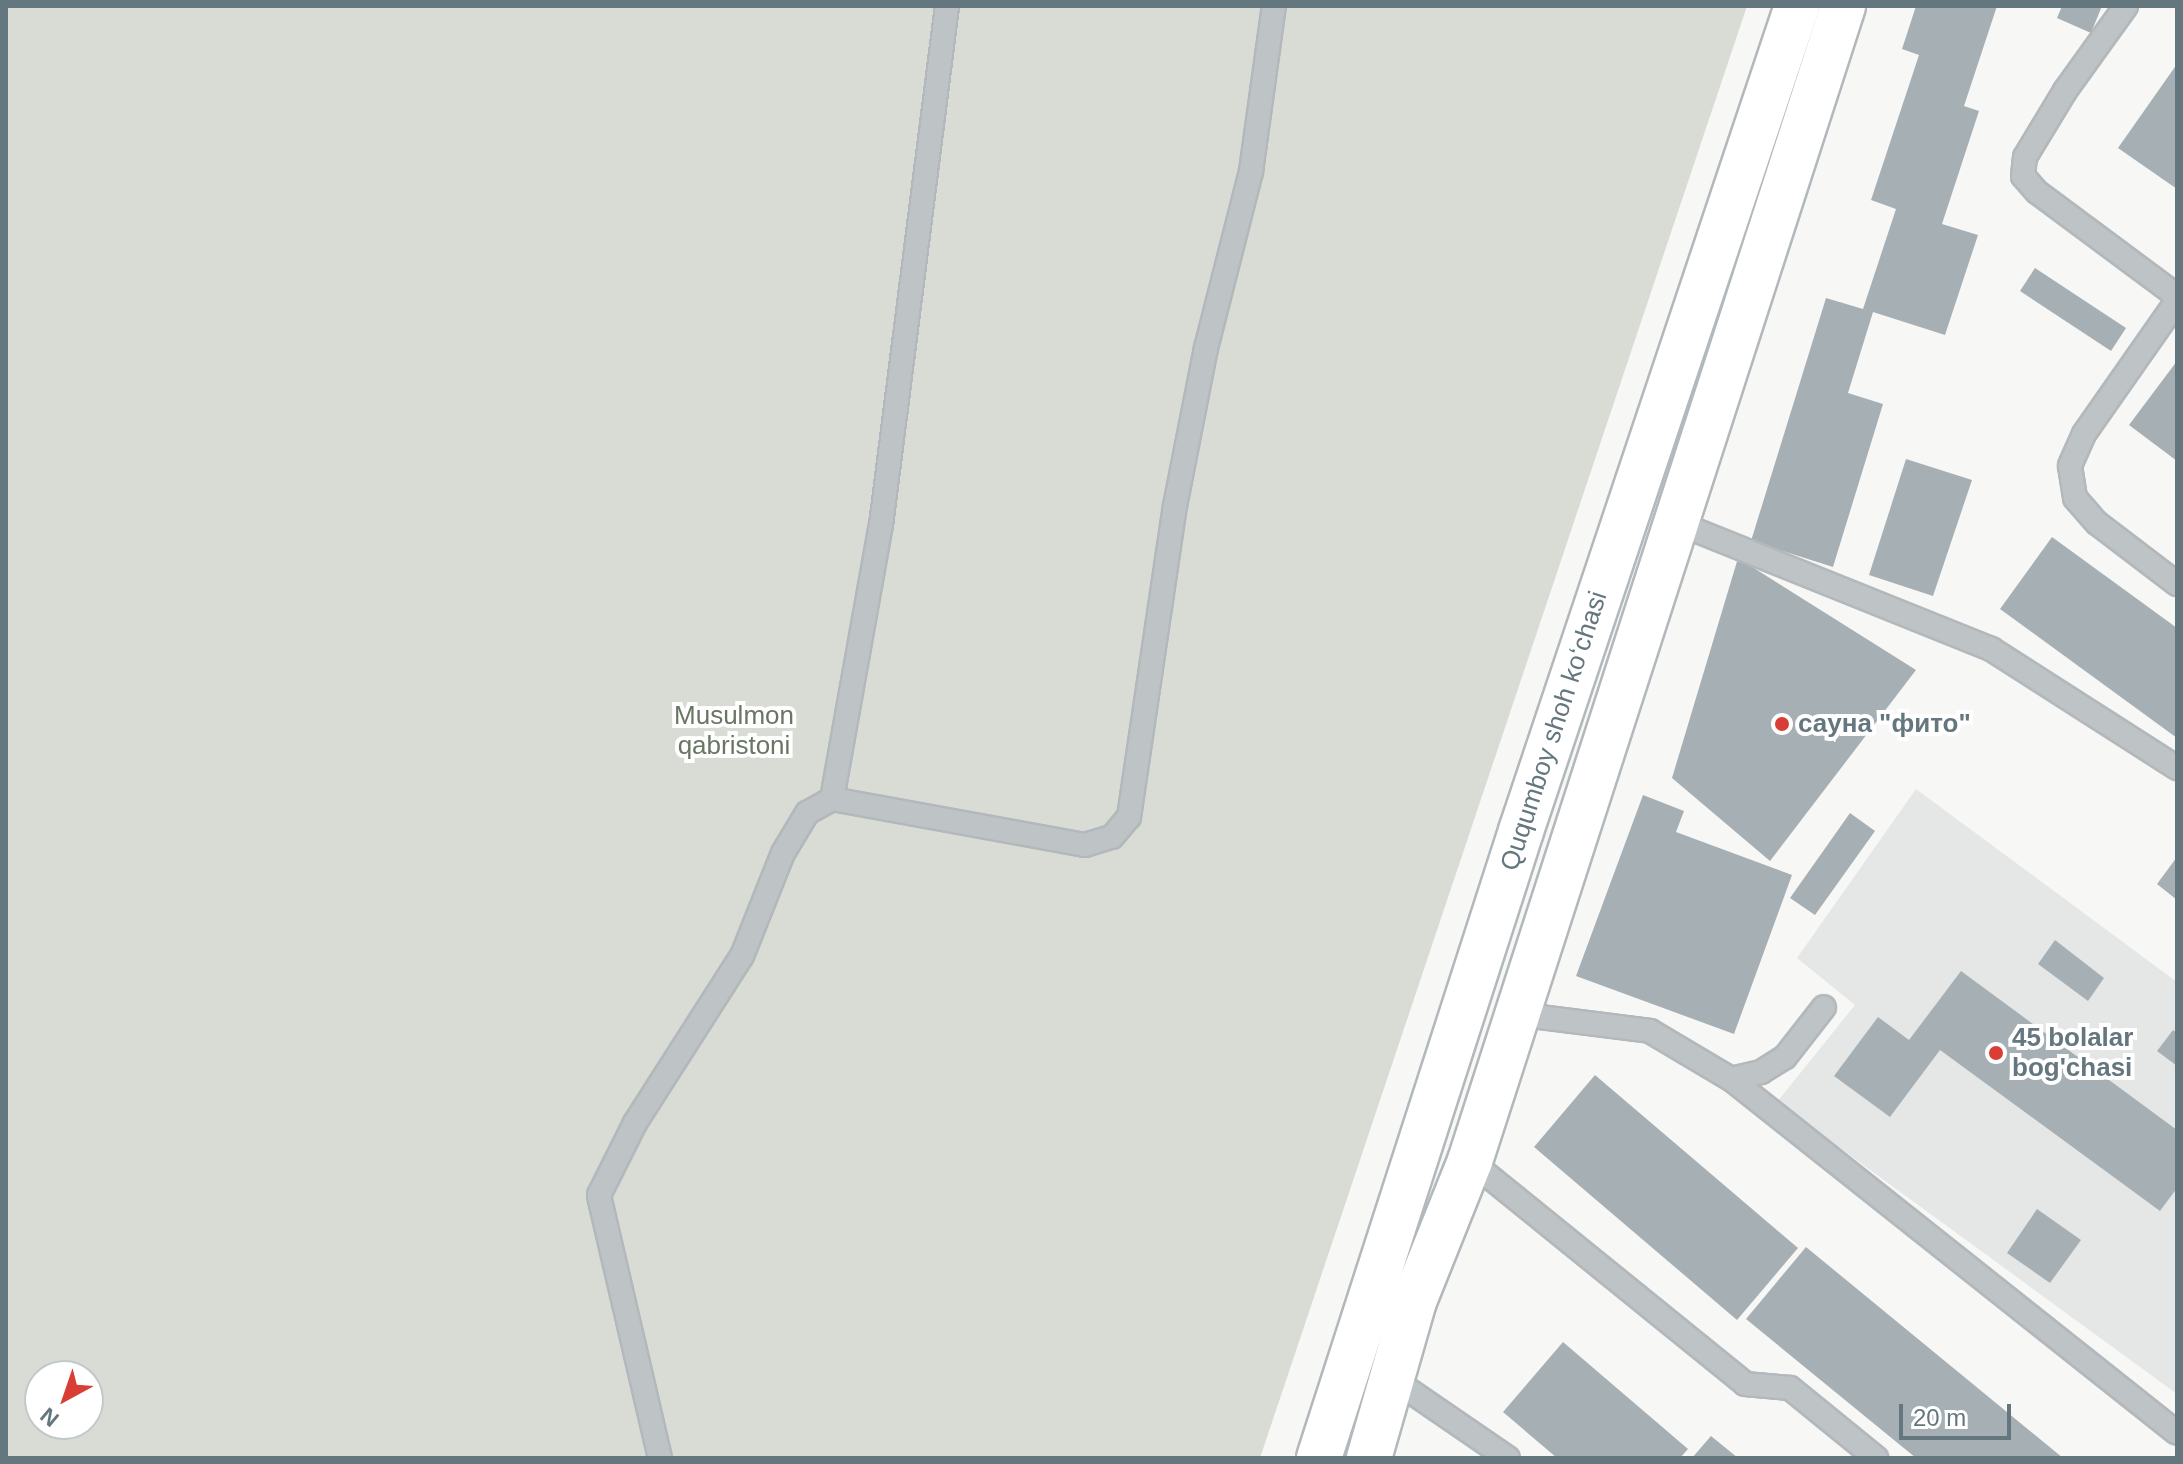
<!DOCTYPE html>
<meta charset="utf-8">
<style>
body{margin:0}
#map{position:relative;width:2183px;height:1464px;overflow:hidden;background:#f7f7f5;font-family:Helvetica,sans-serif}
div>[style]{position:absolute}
.built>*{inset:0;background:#e5e7e6}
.green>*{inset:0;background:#d8dcd4}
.building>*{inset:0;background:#a6b0b4}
.roads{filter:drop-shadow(2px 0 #b2b8bb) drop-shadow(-2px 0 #b2b8bb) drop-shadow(0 2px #b2b8bb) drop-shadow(0 -2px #b2b8bb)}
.service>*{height:22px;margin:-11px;padding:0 11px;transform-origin:11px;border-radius:11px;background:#bec4c6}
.primary>*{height:44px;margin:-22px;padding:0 22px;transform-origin:22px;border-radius:22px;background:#fff}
.dots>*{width:22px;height:22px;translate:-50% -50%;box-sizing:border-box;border:4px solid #fff;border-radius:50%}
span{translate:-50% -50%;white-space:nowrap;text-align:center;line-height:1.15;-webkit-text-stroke:8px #fff;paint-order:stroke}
.park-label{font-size:26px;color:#697663}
.poi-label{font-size:26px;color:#64777e;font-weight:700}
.left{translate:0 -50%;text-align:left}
.street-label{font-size:26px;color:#64777e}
.frame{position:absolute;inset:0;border:8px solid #64777e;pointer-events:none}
.north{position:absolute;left:24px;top:1360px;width:80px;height:80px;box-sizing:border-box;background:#fff;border:2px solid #c1c9cb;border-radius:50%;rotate:220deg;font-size:22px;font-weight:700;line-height:32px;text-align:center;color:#64777e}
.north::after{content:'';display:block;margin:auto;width:28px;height:36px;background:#d83e34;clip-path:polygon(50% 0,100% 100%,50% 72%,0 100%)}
.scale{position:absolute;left:1899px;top:1404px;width:112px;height:36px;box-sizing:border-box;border:4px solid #64777e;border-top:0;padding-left:10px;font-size:24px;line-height:28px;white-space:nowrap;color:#64777e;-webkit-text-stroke:6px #fff;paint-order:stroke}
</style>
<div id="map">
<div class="built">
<i style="clip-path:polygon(1916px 789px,2177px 982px,2177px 1394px,1777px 1102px,1855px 1005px,1797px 958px)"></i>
</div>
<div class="green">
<i style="clip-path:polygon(evenodd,6px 6px,1747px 6px,1260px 1458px,6px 1458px,6px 6px,40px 1376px,88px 1376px,88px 1424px,40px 1424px,40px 1376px)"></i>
</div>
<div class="building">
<i style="clip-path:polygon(1916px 6px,1997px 6px,1964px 106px,1979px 111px,1942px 224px,1978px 235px,1945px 335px,1873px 312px,1848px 393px,1883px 404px,1833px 567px,1751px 541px,1826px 298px,1863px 309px,1896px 209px,1871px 200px,1919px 55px,1902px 49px)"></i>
<i style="clip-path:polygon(2062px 6px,2102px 6px,2091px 33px,2057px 18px)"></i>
<i style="clip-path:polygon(2177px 64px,2177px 189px,2118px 148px)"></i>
<i style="clip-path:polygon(2035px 268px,2126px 328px,2111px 351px,2020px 291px)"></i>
<i style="clip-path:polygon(2177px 361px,2177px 461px,2129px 425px)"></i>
<i style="clip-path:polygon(1906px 459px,1972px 480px,1933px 596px,1869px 575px)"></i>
<i style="clip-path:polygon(2052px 537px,2177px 628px,2177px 738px,2000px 609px)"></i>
<i style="clip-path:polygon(1738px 558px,1916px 670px,1770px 861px,1672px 778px)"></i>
<i style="clip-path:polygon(1643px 795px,1684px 811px,1676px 832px,1792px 875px,1734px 1034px,1576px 976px)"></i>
<i style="clip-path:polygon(1850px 813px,1875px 831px,1815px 915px,1790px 898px)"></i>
<i style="clip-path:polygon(2177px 857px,2177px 900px,2157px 884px)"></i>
<i style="clip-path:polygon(2055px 940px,2104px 978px,2088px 1001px,2038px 964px)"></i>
<i style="clip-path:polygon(1961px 971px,2177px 1130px,2177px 1188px,2160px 1211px,1940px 1050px,1890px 1117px,1834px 1076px,1878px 1017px,1909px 1040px)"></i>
<i style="clip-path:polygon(2173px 1030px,2177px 1033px,2177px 1066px,2157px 1051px)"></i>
<i style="clip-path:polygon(1595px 1075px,1798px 1248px,1737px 1320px,1534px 1147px)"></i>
<i style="clip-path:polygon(2037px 1209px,2081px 1240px,2050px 1283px,2007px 1253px)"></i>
<i style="clip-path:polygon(1806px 1247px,2063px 1458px,1916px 1458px,1746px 1319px)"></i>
<i style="clip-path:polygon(1563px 1342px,1688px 1449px,1680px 1458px,1557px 1458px,1503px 1412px)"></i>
<i style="clip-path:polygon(1711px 1436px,1738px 1458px,1692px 1458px)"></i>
</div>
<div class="roads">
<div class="service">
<i style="left:2126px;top:6px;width:105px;rotate:125.7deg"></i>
<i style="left:2065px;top:91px;width:77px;rotate:121.2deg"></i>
<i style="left:2025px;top:157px;width:19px;rotate:96deg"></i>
<i style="left:2023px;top:176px;width:21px;rotate:49deg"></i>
<i style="left:2037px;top:192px;width:174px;rotate:36.6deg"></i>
<i style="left:2177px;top:301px;width:162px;rotate:125deg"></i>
<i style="left:2084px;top:434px;width:35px;rotate:114deg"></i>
<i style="left:2070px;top:466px;width:32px;rotate:81deg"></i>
<i style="left:2075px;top:498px;width:33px;rotate:49deg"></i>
<i style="left:2097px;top:523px;width:101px;rotate:37.3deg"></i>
<i style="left:1675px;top:522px;width:341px;rotate:21.9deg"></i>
<i style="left:1991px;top:649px;width:221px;rotate:32.6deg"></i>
<i style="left:832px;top:799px;width:278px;rotate:-79.9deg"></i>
<i style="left:881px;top:525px;width:523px;rotate:-82.75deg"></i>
<i style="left:1532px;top:1016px;width:119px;rotate:7.2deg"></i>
<i style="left:1650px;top:1031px;width:94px;rotate:30.7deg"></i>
<i style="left:1731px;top:1079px;width:569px;rotate:38.44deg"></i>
<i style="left:1731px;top:1079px;width:31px;rotate:-13deg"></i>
<i style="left:1761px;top:1072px;width:28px;rotate:-32deg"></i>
<i style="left:1785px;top:1057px;width:63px;rotate:-52deg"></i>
<i style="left:1470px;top:1161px;width:354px;rotate:39deg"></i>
<i style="left:1745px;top:1384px;width:45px;rotate:5.1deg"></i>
<i style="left:1790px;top:1388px;width:111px;rotate:39.1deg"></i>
<i style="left:1394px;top:1380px;width:138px;rotate:34.4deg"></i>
<i style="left:660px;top:1458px;width:270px;rotate:-103.1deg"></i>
<i style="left:599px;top:1195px;width:80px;rotate:-63.4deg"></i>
<i style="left:635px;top:1123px;width:198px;rotate:-57.4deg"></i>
<i style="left:742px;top:956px;width:111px;rotate:-68.3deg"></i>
<i style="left:783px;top:853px;width:47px;rotate:-59deg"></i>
<i style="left:807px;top:813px;width:29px;rotate:-29deg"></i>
<i style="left:832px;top:799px;width:257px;rotate:10.3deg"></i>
<i style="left:1085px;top:845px;width:28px;rotate:-17deg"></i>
<i style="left:1112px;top:837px;width:26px;rotate:-50deg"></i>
<i style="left:1129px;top:817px;width:314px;rotate:-81.6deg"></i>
<i style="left:1175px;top:506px;width:161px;rotate:-78.9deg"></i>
<i style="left:1206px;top:348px;width:183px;rotate:-75.7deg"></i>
<i style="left:1251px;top:171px;width:167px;rotate:-82.1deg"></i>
</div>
<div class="primary">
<i style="left:1319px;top:1458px;width:659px;rotate:-72.14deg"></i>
<i style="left:1521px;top:831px;width:870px;rotate:-71.5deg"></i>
<i style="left:1369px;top:1458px;width:163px;rotate:-74deg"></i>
<i style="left:1414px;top:1301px;width:151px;rotate:-68.2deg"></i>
<i style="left:1470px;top:1161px;width:1214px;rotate:-72.1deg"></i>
</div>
</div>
<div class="dots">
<i style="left:1782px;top:724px;background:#d83e34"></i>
<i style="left:1996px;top:1053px;background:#d83e34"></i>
</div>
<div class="park-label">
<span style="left:734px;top:731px">Musulmon<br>qabristoni</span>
</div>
<div class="poi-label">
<span class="left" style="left:1798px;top:724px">сауна "фито"</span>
<span class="left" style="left:2012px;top:1053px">45 bolalar<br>bog'chasi</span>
</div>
<div class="street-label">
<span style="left:1554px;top:731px;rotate:-72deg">Ququmboy shoh koʻchasi</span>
</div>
<div class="frame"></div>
<div class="north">N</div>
<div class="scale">20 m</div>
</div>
